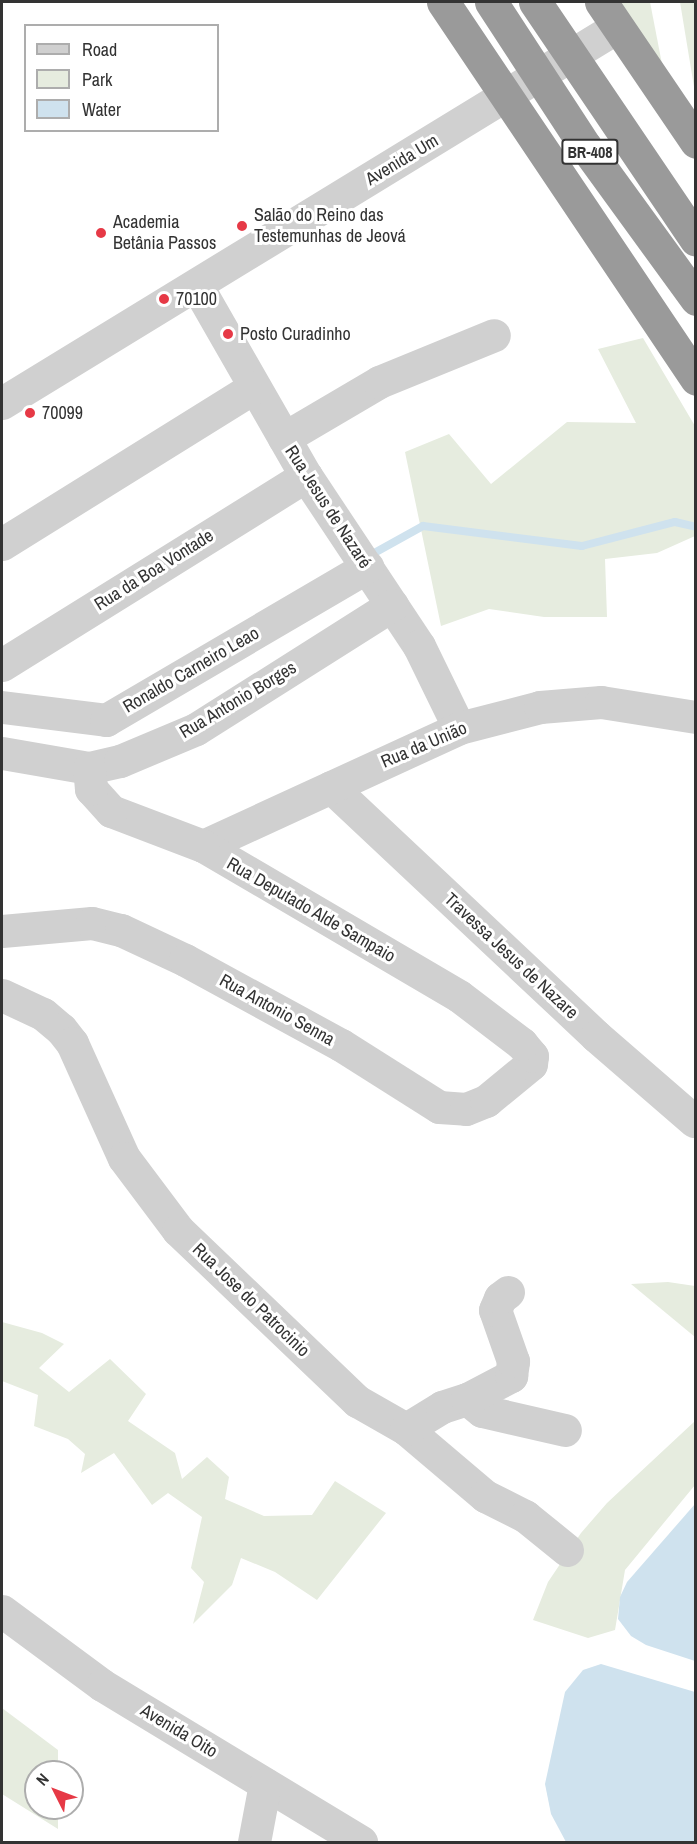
<!DOCTYPE html>
<meta charset="utf-8">
<style>
body{margin:0}
#map{position:relative;width:697px;height:1844px;overflow:hidden;background:#fff;font-family:"Archivo Narrow",sans-serif}
div>[style]{position:absolute}
.green>*{inset:0;background:#e6ecdf}
.water>*{inset:0;background:#cfe2ee}
.stream>*{height:8px;margin:-4px;padding:0 4px;transform-origin:4px;border-radius:4px;background:#cfe2ee}
.minor>*{height:33px;margin:-16.5px;padding:0 16.5px;transform-origin:16.5px;border-radius:16.5px;background:#d0d0d0}
.highway>*{height:33px;margin:-16.5px;padding:0 16.5px;transform-origin:16.5px;border-radius:16.5px;background:#9a9a9a}
.highway-bridge>*{height:33px;margin:-16.5px;padding:0 16.5px;transform-origin:16.5px;border-radius:16.5px;background:#9a9a9a}
.dots>*{width:16px;height:16px;translate:-50% -50%;box-sizing:border-box;border:3px solid #fff;border-radius:50%}
span{translate:-50% -50%;white-space:nowrap;text-align:center;line-height:1.15;-webkit-text-stroke:6px #fff;paint-order:stroke}
.shield-label span{padding:2px 4px;background:#fff;border:2px solid;border-radius:4px;-webkit-text-stroke-width:0}
.shield-label{font-size:16px;color:#333;font-weight:700}
.street-label{font-size:18px;color:#333}
.poi-label{font-size:18px;color:#333}
.left{translate:0 -50%;text-align:left}
.frame{position:absolute;inset:0;border:3px solid #333;pointer-events:none}
.legend{position:absolute;left:24px;top:24px;width:195px;height:108px;box-sizing:border-box;background:#fff;border:2px solid #adadad;margin:0;padding:8px 10px;list-style:none;font-size:18px;color:#333}
.legend li{display:flex;align-items:center;gap:12px;height:30px}
.legend b{width:30px;border:2px solid #adadad}
.north{position:absolute;left:24px;top:1760px;width:60px;height:60px;box-sizing:border-box;background:#fff;border:2px solid #adadad;border-radius:50%;rotate:312deg;font-size:16px;font-weight:700;line-height:24px;text-align:center;color:#333}
.north::after{content:'';display:block;margin:auto;width:21px;height:27px;background:#e63946;clip-path:polygon(50% 0,100% 100%,50% 72%,0 100%)}
</style>
<div id="map">
<div class="green">
<i style="clip-path:polygon(613px 2px,650px 2px,662px 64px)"></i>
<i style="clip-path:polygon(680px 2px,695px 2px,695px 93px)"></i>
<i style="clip-path:polygon(643px 338px,695px 426px,695px 536px,657px 553px,605px 559px,607px 617px,544px 617px,489px 609px,441px 626px,405px 452px,449px 434px,491px 484px,567px 422px,636px 423px,598px 349px)"></i>
<i style="clip-path:polygon(668px 1282px,695px 1286px,695px 1337px,631px 1284px)"></i>
<i style="clip-path:polygon(2px 1322px,42px 1333px,64px 1344px,39px 1368px,69px 1392px,110px 1359px,146px 1394px,128px 1421px,175px 1453px,182px 1479px,207px 1457px,229px 1477px,225px 1499px,264px 1516px,312px 1515px,335px 1481px,386px 1513px,317px 1600px,275px 1572px,241px 1558px,232px 1585px,193px 1624px,204px 1582px,191px 1568px,202px 1517px,168px 1493px,152px 1505px,114px 1453px,81px 1473px,85px 1454px,68px 1439px,34px 1426px,38px 1395px,2px 1381px)"></i>
<i style="clip-path:polygon(695px 1421px,695px 1485px,625px 1570px,615px 1630px,588px 1638px,533px 1620px,548px 1582px,581px 1533px,607px 1503px)"></i>
<i style="clip-path:polygon(2px 1708px,58px 1750px,58px 1772px,36px 1772px,36px 1808px,58px 1808px,58px 1829px,2px 1794px)"></i>
</div>
<div class="water">
<i style="clip-path:polygon(695px 1504px,695px 1661px,646px 1645px,631px 1636px,618px 1619px,620px 1597px,627px 1582px)"></i>
<i style="clip-path:polygon(601px 1664px,695px 1692px,695px 1842px,566px 1842px,551px 1814px,545px 1784px,565px 1692px,583px 1670px)"></i>
</div>
<div class="stream">
<i style="left:367px;top:557px;width:64px;rotate:-29deg"></i>
<i style="left:423px;top:526px;width:160px;rotate:7.2deg"></i>
<i style="left:582px;top:546px;width:96px;rotate:-14.5deg"></i>
<i style="left:675px;top:522px;width:22px;rotate:13deg"></i>
</div>
<div class="minor">
<i style="left:197px;top:286px;width:219px;rotate:60.2deg"></i>
<i style="left:306px;top:476px;width:204px;rotate:56.4deg"></i>
<i style="left:419px;top:646px;width:91px;rotate:64deg"></i>
<i style="left:2px;top:403px;width:721px;rotate:-31.44deg"></i>
<i style="left:284px;top:438px;width:110px;rotate:-30.5deg"></i>
<i style="left:379px;top:382px;width:124px;rotate:-22.2deg"></i>
<i style="left:2px;top:544px;width:297px;rotate:-31.9deg"></i>
<i style="left:2px;top:665px;width:358px;rotate:-31.9deg"></i>
<i style="left:2px;top:707px;width:105px;rotate:7.1deg"></i>
<i style="left:106px;top:720px;width:303px;rotate:-30.4deg"></i>
<i style="left:2px;top:753px;width:88px;rotate:9.8deg"></i>
<i style="left:89px;top:768px;width:32px;rotate:-13deg"></i>
<i style="left:120px;top:761px;width:82px;rotate:-22.8deg"></i>
<i style="left:196px;top:729px;width:232px;rotate:-32.3deg"></i>
<i style="left:331px;top:787px;width:364px;rotate:43.2deg"></i>
<i style="left:596px;top:1036px;width:130px;rotate:40.9deg"></i>
<i style="left:203px;top:846px;width:282px;rotate:-24.7deg"></i>
<i style="left:459px;top:728px;width:84px;rotate:-14.5deg"></i>
<i style="left:540px;top:707px;width:61px;rotate:-4.7deg"></i>
<i style="left:601px;top:702px;width:96px;rotate:9deg"></i>
<i style="left:2px;top:931px;width:90px;rotate:-5.1deg"></i>
<i style="left:92px;top:923px;width:30px;rotate:14deg"></i>
<i style="left:121px;top:930px;width:71px;rotate:25.1deg"></i>
<i style="left:185px;top:960px;width:178px;rotate:28.6deg"></i>
<i style="left:341px;top:1045px;width:116px;rotate:32.3deg"></i>
<i style="left:439px;top:1107px;width:27px;rotate:4deg"></i>
<i style="left:466px;top:1109px;width:22px;rotate:-22deg"></i>
<i style="left:486px;top:1101px;width:58px;rotate:-39.4deg"></i>
<i style="left:531px;top:1064px;width:8px;rotate:-83deg"></i>
<i style="left:532px;top:1056px;width:16px;rotate:-130deg"></i>
<i style="left:522px;top:1044px;width:79px;rotate:-142.7deg"></i>
<i style="left:459px;top:996px;width:297px;rotate:-149.6deg"></i>
<i style="left:203px;top:846px;width:98px;rotate:-159.2deg"></i>
<i style="left:111px;top:811px;width:30px;rotate:-132deg"></i>
<i style="left:91px;top:789px;width:21px;rotate:-95deg"></i>
<i style="left:2px;top:995px;width:45px;rotate:24.9deg"></i>
<i style="left:43px;top:1014px;width:23px;rotate:40deg"></i>
<i style="left:61px;top:1029px;width:18px;rotate:52deg"></i>
<i style="left:72px;top:1043px;width:126px;rotate:65.7deg"></i>
<i style="left:124px;top:1158px;width:90px;rotate:53.1deg"></i>
<i style="left:178px;top:1230px;width:248px;rotate:43.7deg"></i>
<i style="left:357px;top:1401px;width:56px;rotate:29.7deg"></i>
<i style="left:406px;top:1429px;width:104px;rotate:40.3deg"></i>
<i style="left:485px;top:1496px;width:45px;rotate:26.6deg"></i>
<i style="left:525px;top:1516px;width:54px;rotate:39deg"></i>
<i style="left:467px;top:1399px;width:19px;rotate:39deg"></i>
<i style="left:482px;top:1411px;width:85px;rotate:12.9deg"></i>
<i style="left:406px;top:1429px;width:42px;rotate:-31.4deg"></i>
<i style="left:442px;top:1407px;width:26px;rotate:-18deg"></i>
<i style="left:467px;top:1399px;width:50px;rotate:-27.6deg"></i>
<i style="left:511px;top:1376px;width:15px;rotate:-82deg"></i>
<i style="left:513px;top:1361px;width:54px;rotate:-109.4deg"></i>
<i style="left:495px;top:1310px;width:13px;rotate:-67deg"></i>
<i style="left:500px;top:1298px;width:10px;rotate:-37deg"></i>
<i style="left:2px;top:1611px;width:124px;rotate:36.5deg"></i>
<i style="left:102px;top:1685px;width:303px;rotate:31.2deg"></i>
<i style="left:254px;top:1842px;width:59px;rotate:-79.3deg"></i>
</div>
<div class="highway">
<i style="left:443px;top:2px;width:454px;rotate:56.1deg"></i>
<i style="left:601px;top:2px;width:169px;rotate:55.8deg"></i>
</div>
<div class="highway-bridge">
<i style="left:491px;top:2px;width:172px;rotate:56.9deg"></i>
<i style="left:585px;top:146px;width:189px;rotate:54deg"></i>
<i style="left:535px;top:2px;width:287px;rotate:55.9deg"></i>
</div>
<div class="dots">
<i style="left:242px;top:226px;background:#e63946"></i>
<i style="left:101px;top:233px;background:#e63946"></i>
<i style="left:164px;top:299px;background:#e63946"></i>
<i style="left:228px;top:334px;background:#e63946"></i>
<i style="left:30px;top:413px;background:#e63946"></i>
</div>
<div class="shield-label">
<span style="left:590px;top:152px">BR-408</span>
</div>
<div class="street-label">
<span style="left:402px;top:160px;rotate:-31deg">Avenida Um</span>
<span style="left:328px;top:507px;rotate:57deg">Rua Jesus de Nazaré</span>
<span style="left:154px;top:570px;rotate:-32deg">Rua da Boa Vontade</span>
<span style="left:191px;top:670px;rotate:-30deg">Ronaldo Carneiro Leao</span>
<span style="left:238px;top:700px;rotate:-31deg">Rua Antonio Borges</span>
<span style="left:424px;top:745px;rotate:-23deg">Rua da União</span>
<span style="left:311px;top:910px;rotate:30deg">Rua Deputado Alde Sampaio</span>
<span style="left:511px;top:956px;rotate:43deg">Travessa Jesus de Nazare</span>
<span style="left:277px;top:1010px;rotate:29deg">Rua Antonio Senna</span>
<span style="left:251px;top:1300px;rotate:44deg">Rua Jose do Patrocinio</span>
<span style="left:179px;top:1731px;rotate:31deg">Avenida Oito</span>
</div>
<div class="poi-label">
<span class="left" style="left:254px;top:226px">Salão do Reino das<br>Testemunhas de Jeová</span>
<span class="left" style="left:113px;top:233px">Academia<br>Betânia Passos</span>
<span class="left" style="left:176px;top:299px">70100</span>
<span class="left" style="left:240px;top:334px">Posto Curadinho</span>
<span class="left" style="left:42px;top:413px">70099</span>
</div>
<div class="frame"></div>
<ul class="legend">
<li><b style="height:8px;background:#d0d0d0"></b>Road</li>
<li><b style="height:16px;background:#e6ecdf"></b>Park</li>
<li><b style="height:16px;background:#cfe2ee"></b>Water</li>
</ul>
<div class="north">N</div>
</div>
